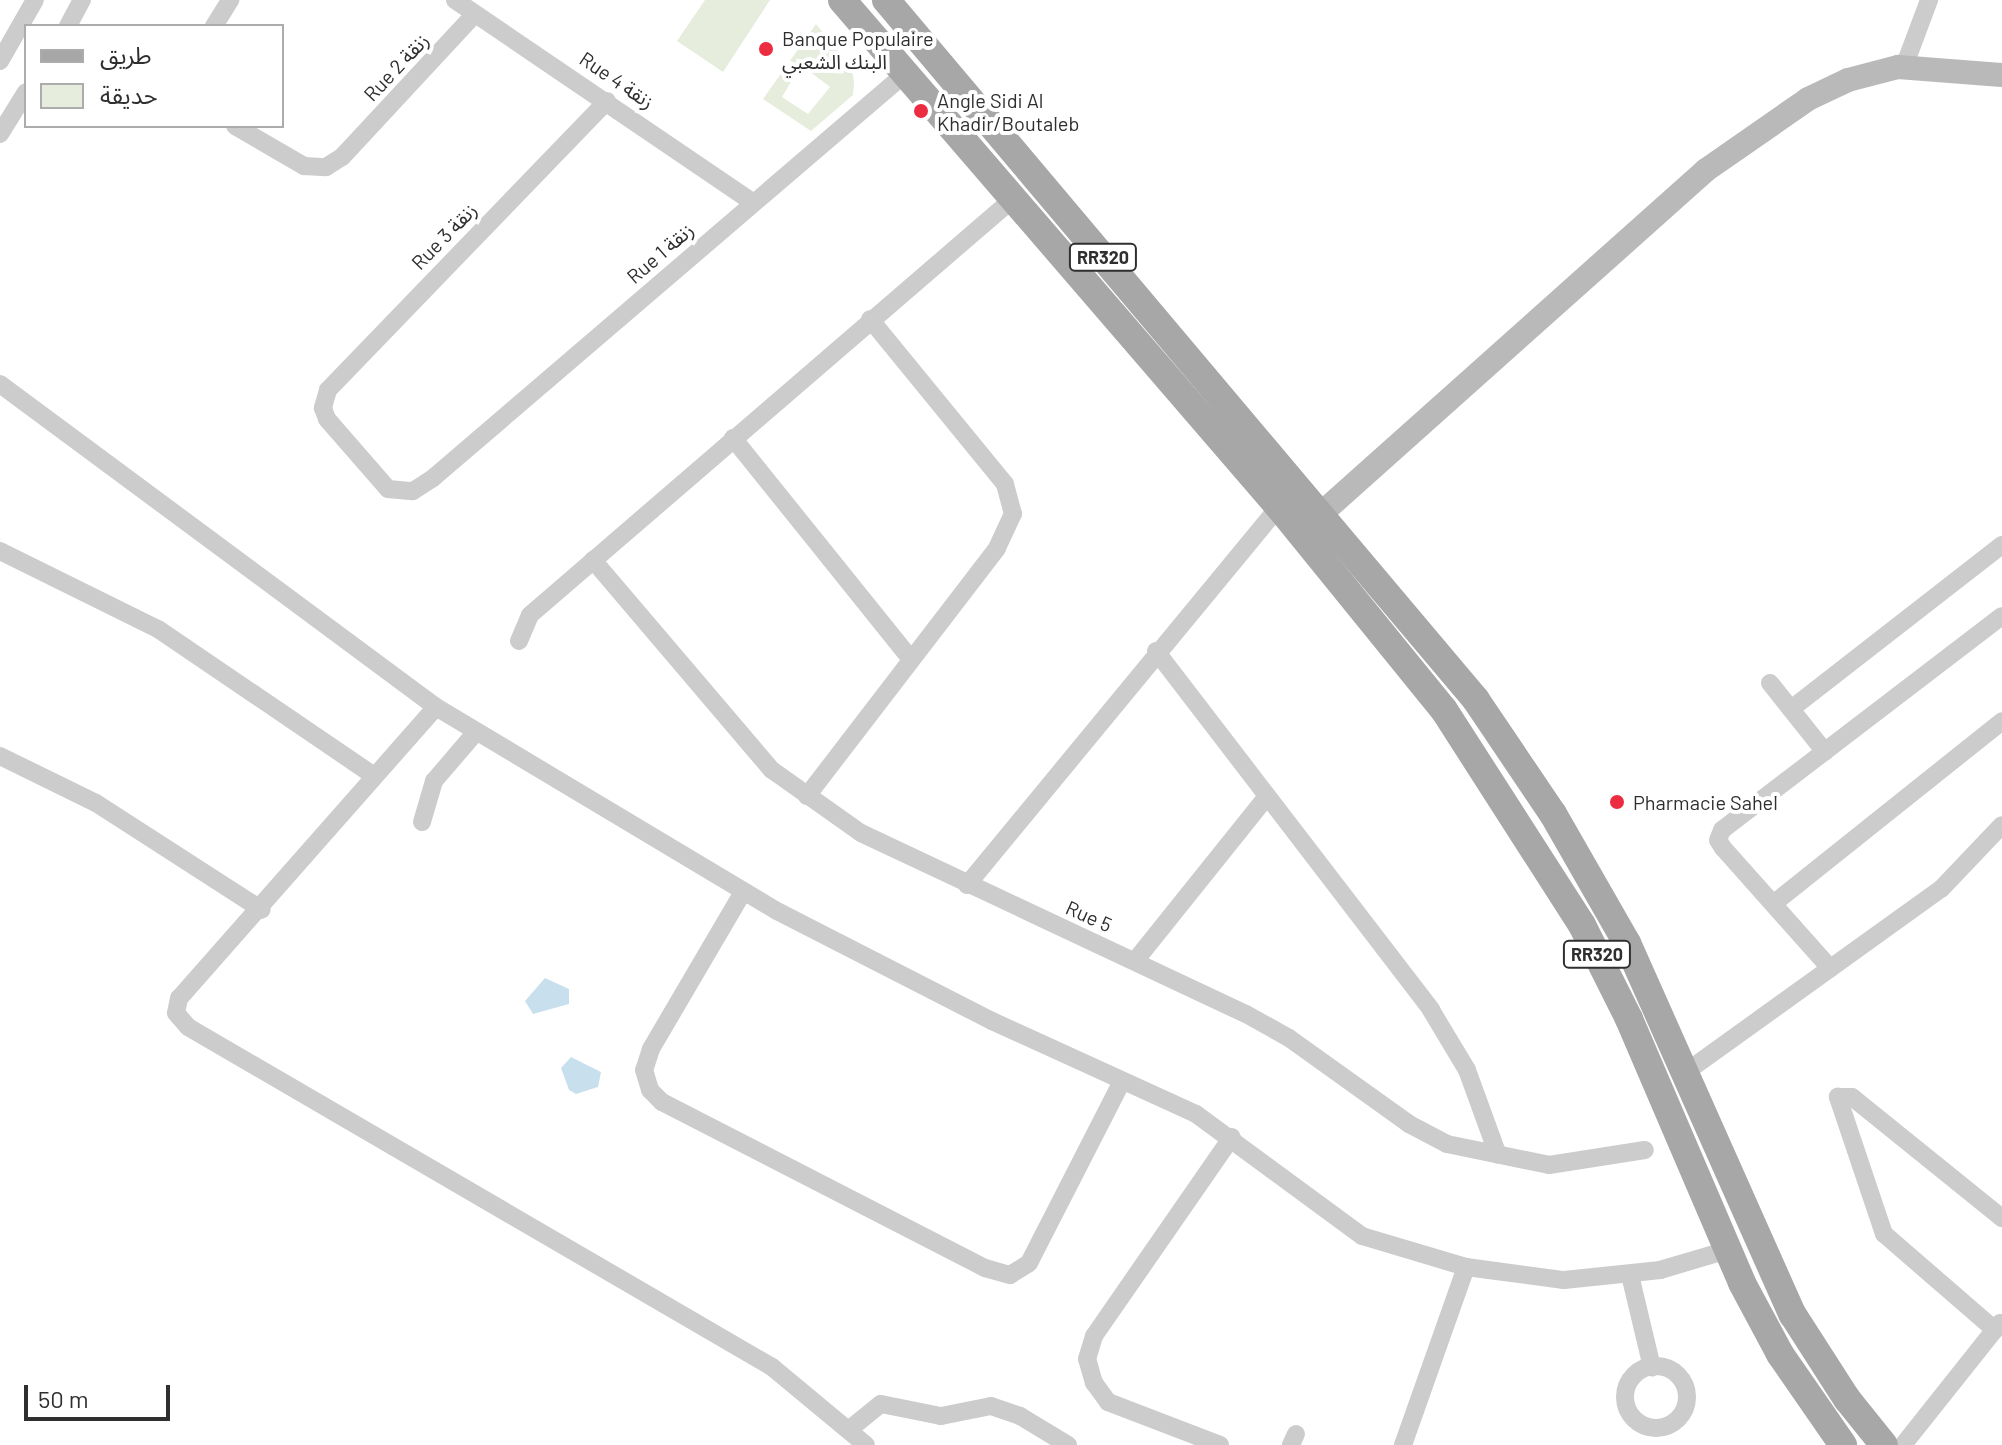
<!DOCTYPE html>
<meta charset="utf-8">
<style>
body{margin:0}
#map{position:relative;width:2002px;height:1445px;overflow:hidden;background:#fff;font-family:Barlow,"Noto Sans Arabic",sans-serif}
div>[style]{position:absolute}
.green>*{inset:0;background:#e6eddd}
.water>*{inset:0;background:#c8e0ed}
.street>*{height:18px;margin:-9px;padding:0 9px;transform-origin:9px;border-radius:9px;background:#ccc}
.street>.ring{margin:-9px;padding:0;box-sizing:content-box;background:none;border:18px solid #ccc;border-radius:50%}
.secondary>*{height:24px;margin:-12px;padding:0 12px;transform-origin:12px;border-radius:12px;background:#b9b9b9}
.primary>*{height:28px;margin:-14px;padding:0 14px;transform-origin:14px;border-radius:14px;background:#a7a7a7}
.dots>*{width:22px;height:22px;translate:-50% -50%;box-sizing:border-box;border:4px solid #fff;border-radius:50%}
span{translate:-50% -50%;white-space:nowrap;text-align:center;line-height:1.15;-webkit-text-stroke:8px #fff;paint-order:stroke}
.shield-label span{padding:2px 6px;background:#fff;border:2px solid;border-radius:6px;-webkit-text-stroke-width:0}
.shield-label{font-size:18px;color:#2f2f2f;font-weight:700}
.poi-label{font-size:20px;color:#2f2f2f}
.left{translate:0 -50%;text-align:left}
.street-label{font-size:20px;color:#2f2f2f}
.legend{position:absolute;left:24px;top:24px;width:260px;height:104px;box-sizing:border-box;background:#fff;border:2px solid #acacac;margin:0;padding:10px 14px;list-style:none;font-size:24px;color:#2f2f2f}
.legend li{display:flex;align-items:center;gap:16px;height:40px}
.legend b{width:40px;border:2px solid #acacac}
.scale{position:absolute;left:24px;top:1385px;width:146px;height:36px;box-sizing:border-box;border:4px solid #2f2f2f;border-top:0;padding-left:10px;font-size:24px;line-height:28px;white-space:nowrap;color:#2f2f2f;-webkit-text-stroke:6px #fff;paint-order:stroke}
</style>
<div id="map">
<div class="green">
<i style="clip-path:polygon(705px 0,770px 0,723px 72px,677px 41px)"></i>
<i style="clip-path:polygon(evenodd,816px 24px,852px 69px,854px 83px,853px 95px,811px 131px,763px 99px,816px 24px,801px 65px,830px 87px,808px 114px,782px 97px,801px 65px)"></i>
</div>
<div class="water">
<i style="clip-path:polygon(545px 978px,569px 989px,569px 1004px,533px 1014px,525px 1001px)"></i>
<i style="clip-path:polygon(571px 1057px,601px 1072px,598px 1087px,576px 1094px,569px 1090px,561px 1068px)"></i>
</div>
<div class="street">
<i style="left:455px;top:0;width:359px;rotate:34.2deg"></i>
<i style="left:68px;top:26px;width:30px;rotate:-62deg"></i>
<i style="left:214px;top:26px;width:31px;rotate:-58deg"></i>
<i style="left:0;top:61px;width:70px;rotate:-60.2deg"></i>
<i style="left:1904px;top:67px;width:72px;rotate:-69.5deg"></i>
<i style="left:607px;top:101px;width:402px;rotate:134deg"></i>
<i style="left:328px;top:390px;width:19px;rotate:106deg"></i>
<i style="left:323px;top:408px;width:12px;rotate:70deg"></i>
<i style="left:327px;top:419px;width:93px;rotate:48.9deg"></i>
<i style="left:388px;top:489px;width:25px;rotate:5deg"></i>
<i style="left:413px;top:491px;width:24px;rotate:-33deg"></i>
<i style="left:433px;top:478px;width:624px;rotate:-40.58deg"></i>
<i style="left:235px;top:126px;width:80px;rotate:30.1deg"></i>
<i style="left:304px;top:166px;width:22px;rotate:3deg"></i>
<i style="left:326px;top:167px;width:19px;rotate:-32deg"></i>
<i style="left:342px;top:157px;width:195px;rotate:-47.1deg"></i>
<i style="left:0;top:134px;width:49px;rotate:-58.2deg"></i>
<i style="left:0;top:384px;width:543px;rotate:36.53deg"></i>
<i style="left:436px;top:707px;width:397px;rotate:30.9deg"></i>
<i style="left:777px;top:911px;width:242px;rotate:27.1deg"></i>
<i style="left:992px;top:1021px;width:224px;rotate:24.5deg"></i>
<i style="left:1196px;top:1114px;width:206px;rotate:36.3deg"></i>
<i style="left:1362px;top:1236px;width:109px;rotate:16.6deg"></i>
<i style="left:1466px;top:1267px;width:99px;rotate:7.6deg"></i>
<i style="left:1564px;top:1280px;width:97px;rotate:-5.9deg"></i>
<i style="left:1660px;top:1270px;width:71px;rotate:-16.4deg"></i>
<i style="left:733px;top:438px;width:281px;rotate:51.2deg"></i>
<i style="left:0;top:551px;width:176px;rotate:26.3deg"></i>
<i style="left:158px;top:629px;width:261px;rotate:34.2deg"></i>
<i style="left:593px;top:560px;width:276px;rotate:49.6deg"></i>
<i style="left:772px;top:770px;width:109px;rotate:35.3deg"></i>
<i style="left:861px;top:833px;width:425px;rotate:25.2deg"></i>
<i style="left:1246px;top:1014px;width:49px;rotate:29.2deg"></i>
<i style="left:1289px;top:1038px;width:148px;rotate:35.6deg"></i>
<i style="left:1409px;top:1124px;width:43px;rotate:27.8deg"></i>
<i style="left:1447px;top:1144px;width:104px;rotate:11.6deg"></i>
<i style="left:1549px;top:1165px;width:97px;rotate:-8.9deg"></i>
<i style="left:519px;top:641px;width:28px;rotate:-67deg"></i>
<i style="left:530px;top:615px;width:639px;rotate:-40.75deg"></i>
<i style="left:1156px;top:651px;width:452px;rotate:52.5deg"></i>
<i style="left:1431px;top:1010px;width:70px;rotate:59deg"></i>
<i style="left:1467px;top:1070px;width:90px;rotate:70deg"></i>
<i style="left:1770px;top:683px;width:88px;rotate:51.4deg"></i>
<i style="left:436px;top:707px;width:388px;rotate:131.4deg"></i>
<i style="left:179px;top:998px;width:15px;rotate:101deg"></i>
<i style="left:176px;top:1013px;width:18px;rotate:49deg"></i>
<i style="left:188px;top:1027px;width:676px;rotate:30.21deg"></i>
<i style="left:772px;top:1367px;width:122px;rotate:39.7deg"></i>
<i style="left:1791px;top:709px;width:267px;rotate:-37.9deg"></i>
<i style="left:0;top:756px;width:107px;rotate:26.1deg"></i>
<i style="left:96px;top:803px;width:197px;rotate:32.8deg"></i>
<i style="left:807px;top:796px;width:312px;rotate:-52.5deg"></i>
<i style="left:997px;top:548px;width:38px;rotate:-65deg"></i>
<i style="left:1013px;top:514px;width:31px;rotate:-105deg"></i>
<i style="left:1005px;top:484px;width:213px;rotate:-129.3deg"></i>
<i style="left:422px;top:822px;width:43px;rotate:-73.7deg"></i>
<i style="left:434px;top:781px;width:65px;rotate:-49.4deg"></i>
<i style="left:967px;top:885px;width:490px;rotate:-50.5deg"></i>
<i style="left:743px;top:892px;width:182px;rotate:120.4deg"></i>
<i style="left:651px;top:1049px;width:22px;rotate:108deg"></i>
<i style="left:644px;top:1070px;width:21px;rotate:73deg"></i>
<i style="left:650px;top:1090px;width:17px;rotate:45deg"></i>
<i style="left:662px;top:1102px;width:363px;rotate:27.2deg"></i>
<i style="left:985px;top:1268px;width:26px;rotate:16deg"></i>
<i style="left:1010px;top:1275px;width:22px;rotate:-32deg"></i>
<i style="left:1029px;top:1263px;width:204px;rotate:-62.9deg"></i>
<i style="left:1773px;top:904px;width:293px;rotate:-38.6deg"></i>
<i style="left:1135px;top:961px;width:211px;rotate:-51.3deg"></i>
<i style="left:1830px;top:968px;width:161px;rotate:-131.7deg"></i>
<i style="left:1723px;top:848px;width:9px;rotate:-122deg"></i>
<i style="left:1718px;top:840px;width:11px;rotate:-68deg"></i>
<i style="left:1722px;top:830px;width:352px;rotate:-37.4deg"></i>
<i style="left:1686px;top:1072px;width:314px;rotate:-35.7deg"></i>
<i style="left:1941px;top:889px;width:88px;rotate:-46.4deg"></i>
<i style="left:1630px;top:1275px;width:95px;rotate:76.6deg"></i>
<i style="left:1995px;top:1330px;width:147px;rotate:-139.1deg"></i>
<i style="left:1884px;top:1234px;width:145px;rotate:-108.6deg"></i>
<i style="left:1838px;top:1097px;width:14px"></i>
<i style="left:1852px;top:1097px;width:193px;rotate:38.9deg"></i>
<i class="ring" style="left:1625px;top:1366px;width:44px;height:44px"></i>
<i style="left:851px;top:1428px;width:38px;rotate:-39deg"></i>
<i style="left:881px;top:1404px;width:61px;rotate:11.3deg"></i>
<i style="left:941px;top:1416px;width:51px;rotate:-11.3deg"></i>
<i style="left:991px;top:1406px;width:31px;rotate:19deg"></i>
<i style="left:1020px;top:1416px;width:56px;rotate:31.1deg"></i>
<i style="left:1220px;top:1445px;width:120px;rotate:-159deg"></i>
<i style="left:1108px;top:1402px;width:24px;rotate:-126deg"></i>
<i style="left:1094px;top:1383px;width:25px;rotate:-106deg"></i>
<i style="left:1087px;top:1359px;width:24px;rotate:-73deg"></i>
<i style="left:1094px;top:1336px;width:242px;rotate:-55.3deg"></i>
<i style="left:1291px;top:1445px;width:12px;rotate:-66deg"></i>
<i style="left:1403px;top:1445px;width:189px;rotate:-70.5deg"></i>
<i style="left:1903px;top:1445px;width:156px;rotate:-51.5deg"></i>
</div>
<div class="secondary">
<i style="left:1323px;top:512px;width:513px;rotate:-41.76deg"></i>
<i style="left:1706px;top:170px;width:124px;rotate:-34.8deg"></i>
<i style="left:1808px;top:99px;width:44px;rotate:-25.4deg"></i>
<i style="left:1848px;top:80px;width:52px;rotate:-14.6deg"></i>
<i style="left:1898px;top:67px;width:104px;rotate:4.4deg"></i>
</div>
<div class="primary">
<i style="left:842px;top:0;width:669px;rotate:49.24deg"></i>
<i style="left:1279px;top:507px;width:262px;rotate:50.9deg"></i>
<i style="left:1444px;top:710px;width:255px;rotate:57.3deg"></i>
<i style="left:1582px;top:925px;width:105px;rotate:63.4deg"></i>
<i style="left:1629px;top:1019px;width:287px;rotate:66.8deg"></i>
<i style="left:1742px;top:1283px;width:81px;rotate:61.8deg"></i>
<i style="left:1780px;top:1354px;width:111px;rotate:55.3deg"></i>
<i style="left:886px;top:0;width:915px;rotate:49.87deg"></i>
<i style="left:1476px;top:700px;width:138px;rotate:56deg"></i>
<i style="left:1553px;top:814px;width:149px;rotate:60.2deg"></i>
<i style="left:1627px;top:943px;width:407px;rotate:66deg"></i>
<i style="left:1793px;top:1315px;width:100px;rotate:57.3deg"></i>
<i style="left:1847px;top:1399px;width:59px;rotate:51.2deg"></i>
</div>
<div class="dots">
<i style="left:766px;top:49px;background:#ec2c41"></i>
<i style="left:921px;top:111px;background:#ec2c41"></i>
<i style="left:1617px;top:802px;background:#ec2c41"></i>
</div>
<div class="shield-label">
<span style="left:1103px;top:257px">RR320</span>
<span style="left:1597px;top:954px">RR320</span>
</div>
<div class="poi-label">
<span class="left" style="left:782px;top:50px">Banque Populaire<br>البنك الشعبي</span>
<span class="left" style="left:937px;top:112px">Angle Sidi Al<br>Khadir/Boutaleb</span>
<span class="left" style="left:1633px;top:802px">Pharmacie Sahel</span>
</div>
<div class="street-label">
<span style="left:396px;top:67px;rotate:-47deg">Rue 2 زنقة</span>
<span style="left:617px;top:80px;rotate:34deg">Rue 4 زنقة</span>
<span style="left:444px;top:236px;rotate:-46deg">Rue 3 زنقة</span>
<span style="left:660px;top:253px;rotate:-41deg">Rue 1 زنقة</span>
<span style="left:1089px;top:916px;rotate:24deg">Rue 5</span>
</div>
<ul class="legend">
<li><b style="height:10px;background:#a7a7a7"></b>طريق</li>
<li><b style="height:22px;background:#e6eddd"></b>حديقة</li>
</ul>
<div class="scale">50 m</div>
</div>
